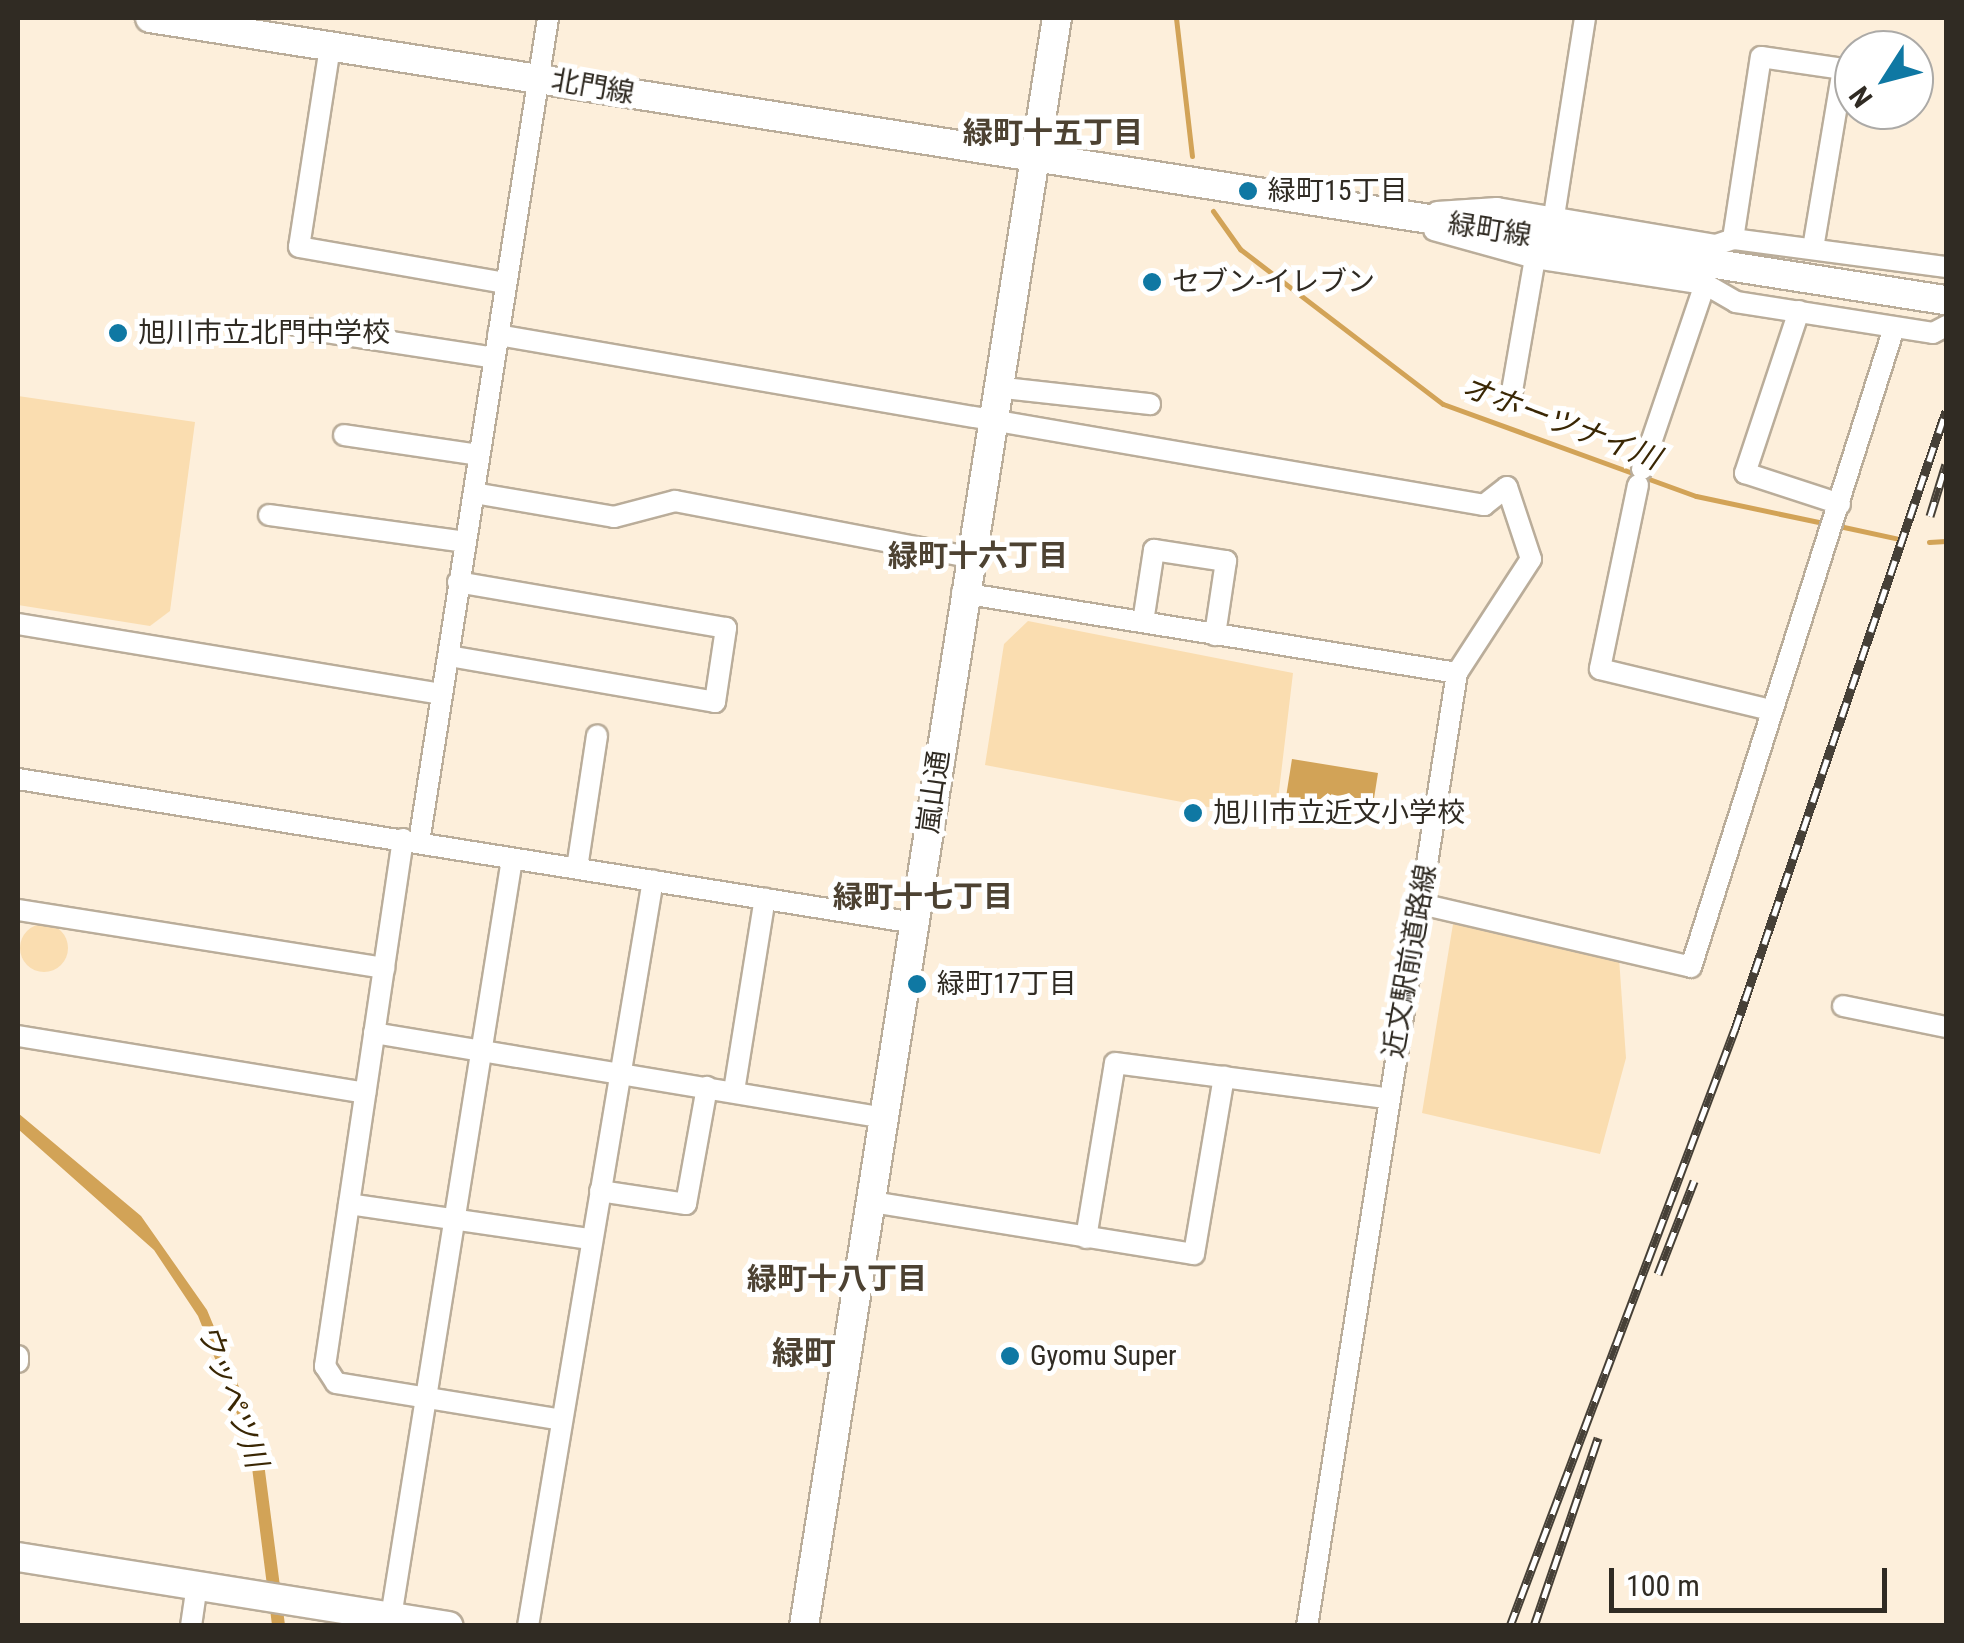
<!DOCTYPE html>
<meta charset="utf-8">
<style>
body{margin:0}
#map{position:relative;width:1964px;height:1643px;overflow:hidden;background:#fdefdb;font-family:"Roboto Condensed","Noto Sans JP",sans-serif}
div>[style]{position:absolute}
.green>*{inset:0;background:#faddb0}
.round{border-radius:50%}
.water>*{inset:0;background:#d2a357}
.stream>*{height:5px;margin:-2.5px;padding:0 2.5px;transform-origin:2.5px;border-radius:2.5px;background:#d2a357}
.roads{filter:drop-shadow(2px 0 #baad9a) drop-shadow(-2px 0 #baad9a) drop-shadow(0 2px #baad9a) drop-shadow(0 -2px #baad9a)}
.street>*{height:20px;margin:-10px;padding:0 10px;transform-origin:10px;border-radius:10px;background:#fff}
.secondary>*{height:28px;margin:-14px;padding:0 14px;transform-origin:14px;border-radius:14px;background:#fff}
.rail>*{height:9px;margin-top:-4.5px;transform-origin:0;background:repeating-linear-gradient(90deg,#fff 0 15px,#464037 0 30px);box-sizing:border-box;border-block:2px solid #464037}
.dots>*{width:28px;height:28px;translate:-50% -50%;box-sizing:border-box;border:5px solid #fff;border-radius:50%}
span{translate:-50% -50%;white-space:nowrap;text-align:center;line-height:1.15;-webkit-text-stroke:10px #fff;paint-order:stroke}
.street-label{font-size:28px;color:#302b23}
.poi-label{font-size:28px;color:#302b23}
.left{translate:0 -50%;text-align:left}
.neighbourhood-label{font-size:30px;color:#4d4232;font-weight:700}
.water-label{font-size:30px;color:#3a2704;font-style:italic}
.quarter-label{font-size:32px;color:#4d4232;font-weight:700}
.frame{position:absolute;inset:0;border:20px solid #302b23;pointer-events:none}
.north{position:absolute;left:1834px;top:30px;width:100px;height:100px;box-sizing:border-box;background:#fff;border:2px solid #acaaa7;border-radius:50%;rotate:234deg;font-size:28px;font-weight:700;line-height:40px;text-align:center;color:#302b23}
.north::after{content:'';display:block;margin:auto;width:35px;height:45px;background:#0f78a3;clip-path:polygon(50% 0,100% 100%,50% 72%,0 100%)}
.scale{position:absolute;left:1609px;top:1568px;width:278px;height:45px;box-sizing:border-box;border:5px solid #302b23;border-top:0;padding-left:12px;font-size:30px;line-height:35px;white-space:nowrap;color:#302b23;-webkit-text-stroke:8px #fff;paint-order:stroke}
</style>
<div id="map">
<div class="green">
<i style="clip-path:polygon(18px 396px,195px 422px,170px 611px,150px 626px,18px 605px)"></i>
<i style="clip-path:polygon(1028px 621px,1293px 673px,1277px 808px,1257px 804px,1256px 816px,985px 765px,1004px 644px)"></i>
<i style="clip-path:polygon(1453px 924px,1619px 958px,1626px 1058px,1600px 1154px,1422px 1113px)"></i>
<i class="round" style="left:20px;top:924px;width:48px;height:48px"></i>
</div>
<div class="water">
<i style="clip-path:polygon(1292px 759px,1378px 773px,1372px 811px,1286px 797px)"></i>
<i style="clip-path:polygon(18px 1113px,141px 1216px,207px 1310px,261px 1440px,285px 1625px,272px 1625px,249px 1444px,198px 1316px,154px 1250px,18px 1129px)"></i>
</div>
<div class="stream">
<i style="left:1176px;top:18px;width:139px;rotate:83.4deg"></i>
<i style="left:1213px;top:211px;width:47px;rotate:54.6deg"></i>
<i style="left:1240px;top:249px;width:255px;rotate:37.4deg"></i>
<i style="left:1443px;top:404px;width:269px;rotate:20deg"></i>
<i style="left:1696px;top:496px;width:135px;rotate:12deg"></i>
<i style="left:1839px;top:526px;width:61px;rotate:12.2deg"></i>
<i style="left:1929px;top:542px;width:17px;rotate:-3deg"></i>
</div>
<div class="roads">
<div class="street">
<i style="left:330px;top:47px;width:202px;rotate:98.8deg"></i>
<i style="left:299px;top:247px;width:210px;rotate:9.9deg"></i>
<i style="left:1437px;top:212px;width:60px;rotate:-3.8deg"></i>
<i style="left:1497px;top:208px;width:222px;rotate:9.6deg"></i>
<i style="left:1716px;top:245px;width:18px;rotate:-19deg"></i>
<i style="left:1733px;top:239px;width:215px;rotate:7.5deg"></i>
<i style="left:1554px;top:216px;width:200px;rotate:-81.1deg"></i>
<i style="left:1434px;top:230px;width:105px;rotate:15.5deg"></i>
<i style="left:1535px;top:258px;width:172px;rotate:8.7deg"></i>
<i style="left:1705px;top:284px;width:36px;rotate:30deg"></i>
<i style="left:1736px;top:302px;width:199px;rotate:8.9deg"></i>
<i style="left:1933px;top:333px;width:15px;rotate:-28deg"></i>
<i style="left:1733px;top:239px;width:184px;rotate:-81.3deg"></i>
<i style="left:1761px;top:57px;width:83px;rotate:8.3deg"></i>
<i style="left:1843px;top:69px;width:181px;rotate:99.5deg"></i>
<i style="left:1799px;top:311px;width:171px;rotate:108.4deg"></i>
<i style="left:1745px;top:473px;width:100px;rotate:18.1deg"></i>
<i style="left:300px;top:328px;width:197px;rotate:8.7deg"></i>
<i style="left:498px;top:335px;width:1001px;rotate:9.78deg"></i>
<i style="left:1484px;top:505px;width:29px;rotate:-38deg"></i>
<i style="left:1507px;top:487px;width:76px;rotate:71.6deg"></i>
<i style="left:1531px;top:559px;width:136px;rotate:123deg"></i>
<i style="left:1457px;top:673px;width:965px;rotate:98.94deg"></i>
<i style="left:995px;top:387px;width:156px;rotate:6.3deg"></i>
<i style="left:1511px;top:397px;width:141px;rotate:-80.2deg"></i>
<i style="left:344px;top:435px;width:136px;rotate:8.4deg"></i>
<i style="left:1642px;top:469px;width:195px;rotate:-71.2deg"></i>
<i style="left:1638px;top:485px;width:188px;rotate:101.7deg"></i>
<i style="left:1600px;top:669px;width:176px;rotate:13.5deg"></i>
<i style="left:474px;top:493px;width:142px;rotate:9.7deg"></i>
<i style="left:614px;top:517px;width:63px;rotate:-14.7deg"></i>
<i style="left:675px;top:501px;width:298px;rotate:10.8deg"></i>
<i style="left:269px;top:515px;width:198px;rotate:7.8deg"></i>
<i style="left:962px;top:593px;width:501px;rotate:9.18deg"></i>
<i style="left:1143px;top:622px;width:73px;rotate:-81.3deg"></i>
<i style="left:1154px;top:550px;width:73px;rotate:8.7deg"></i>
<i style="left:1226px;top:561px;width:75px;rotate:98.5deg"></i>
<i style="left:18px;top:624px;width:429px;rotate:9.4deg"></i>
<i style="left:449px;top:656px;width:270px;rotate:9.8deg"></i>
<i style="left:715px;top:702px;width:75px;rotate:-81.5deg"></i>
<i style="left:726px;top:628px;width:272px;rotate:-170.3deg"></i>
<i style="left:18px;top:779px;width:908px;rotate:9.12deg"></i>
<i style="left:403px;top:839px;width:533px;rotate:98.42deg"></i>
<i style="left:325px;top:1366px;width:20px;rotate:57deg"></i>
<i style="left:336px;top:1383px;width:228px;rotate:9.3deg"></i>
<i style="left:419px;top:842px;width:834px;rotate:-81.1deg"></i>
<i style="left:577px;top:868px;width:134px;rotate:-81.4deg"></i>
<i style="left:1421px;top:904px;width:277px;rotate:13.1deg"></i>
<i style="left:1691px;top:967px;width:670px;rotate:-72.38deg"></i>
<i style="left:18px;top:910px;width:371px;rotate:9deg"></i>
<i style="left:1843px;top:1006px;width:105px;rotate:11.5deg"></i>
<i style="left:374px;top:1033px;width:517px;rotate:9.46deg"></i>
<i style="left:18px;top:1036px;width:352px;rotate:9.3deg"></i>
<i style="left:734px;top:1091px;width:195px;rotate:-80.9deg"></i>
<i style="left:600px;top:1191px;width:87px;rotate:8.6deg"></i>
<i style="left:686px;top:1204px;width:119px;rotate:-79.8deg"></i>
<i style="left:872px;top:1202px;width:326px;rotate:9.2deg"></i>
<i style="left:1194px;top:1254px;width:180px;rotate:-80.4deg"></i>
<i style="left:349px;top:1204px;width:244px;rotate:8.3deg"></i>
<i style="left:1086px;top:1238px;width:177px;rotate:-80.6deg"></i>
<i style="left:1115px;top:1063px;width:273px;rotate:7.4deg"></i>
<i style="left:18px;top:1356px;width:6px;rotate:90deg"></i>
<i style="left:391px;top:1617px;width:768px;rotate:-80.93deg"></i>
<i style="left:191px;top:1626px;width:41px;rotate:-81.7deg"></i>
<i style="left:528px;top:1626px;width:756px;rotate:-80.49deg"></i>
</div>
<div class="secondary">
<i style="left:150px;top:18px;width:1817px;rotate:8.93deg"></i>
<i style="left:18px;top:1557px;width:436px;rotate:9.1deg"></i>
<i style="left:804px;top:1626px;width:1628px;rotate:-81.06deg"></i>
</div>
</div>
<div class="rail">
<i style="left:1930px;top:516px;width:54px;rotate:-72.9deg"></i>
<i style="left:1658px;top:1274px;width:100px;rotate:-68.8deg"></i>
<i style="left:1510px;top:1626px;width:638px;rotate:-69.35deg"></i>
<i style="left:1735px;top:1029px;width:653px;rotate:-71.15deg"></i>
<i style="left:1534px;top:1626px;width:199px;rotate:-71.2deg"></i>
</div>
<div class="dots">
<i style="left:1248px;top:191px;background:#0f78a3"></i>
<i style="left:1152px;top:282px;background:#0f78a3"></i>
<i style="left:118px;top:333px;background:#0f78a3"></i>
<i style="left:1193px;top:813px;background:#0f78a3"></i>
<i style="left:917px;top:984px;background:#0f78a3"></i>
<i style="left:1010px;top:1356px;background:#0f78a3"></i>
</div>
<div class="street-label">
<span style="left:593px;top:87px;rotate:10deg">北門線</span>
<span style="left:1490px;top:230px;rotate:9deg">緑町線</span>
<span style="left:934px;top:792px;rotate:-82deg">嵐山通</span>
<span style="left:1410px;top:961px;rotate:-80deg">近文駅前道路線</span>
</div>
<div class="poi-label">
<span class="left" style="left:1268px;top:191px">緑町15丁目</span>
<span class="left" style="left:1172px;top:282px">セブン-イレブン</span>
<span class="left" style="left:138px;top:333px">旭川市立北門中学校</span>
<span class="left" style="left:1213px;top:813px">旭川市立近文小学校</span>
<span class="left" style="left:937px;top:984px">緑町17丁目</span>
<span class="left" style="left:1030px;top:1356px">Gyomu Super</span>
</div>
<div class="neighbourhood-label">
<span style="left:1053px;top:133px">緑町十五丁目</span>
<span style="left:978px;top:556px">緑町十六丁目</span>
<span style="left:923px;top:897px">緑町十七丁目</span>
<span style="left:837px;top:1279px">緑町十八丁目</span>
</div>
<div class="water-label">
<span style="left:1561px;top:423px;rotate:21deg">オホーツナイ川</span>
<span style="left:232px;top:1396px;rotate:70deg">ウッペツ川</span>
</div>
<div class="quarter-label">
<span style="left:804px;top:1353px">緑町</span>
</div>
<div class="frame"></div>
<div class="north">N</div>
<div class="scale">100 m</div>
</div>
